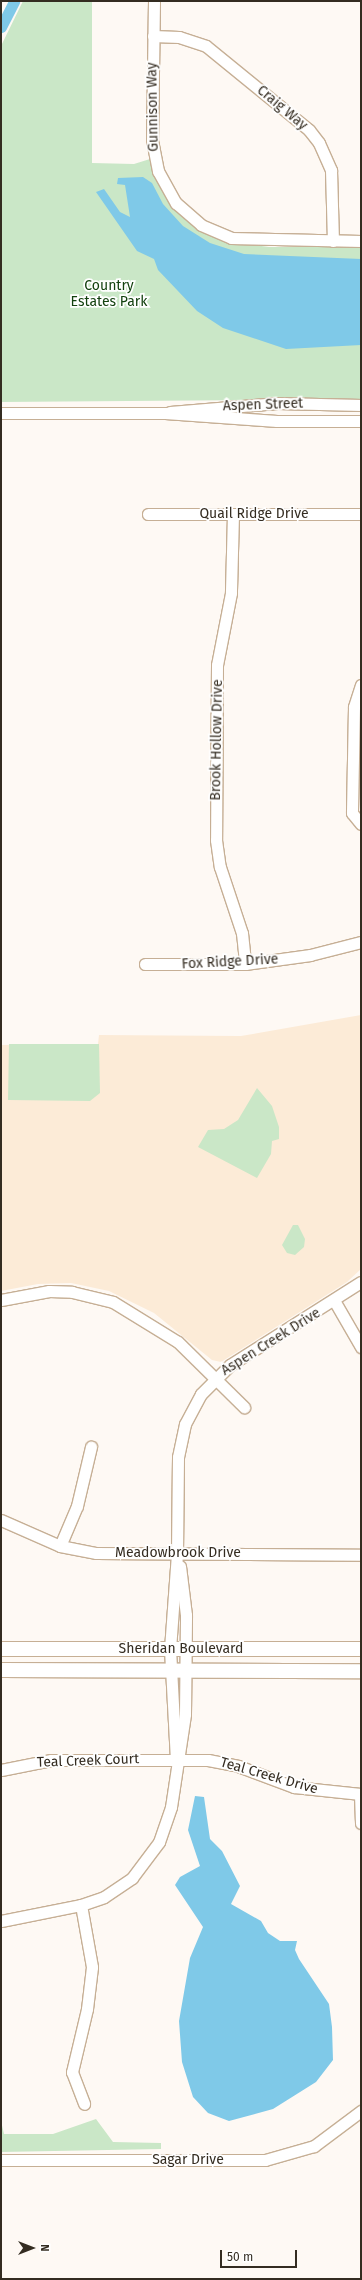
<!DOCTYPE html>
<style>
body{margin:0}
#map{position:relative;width:362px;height:2280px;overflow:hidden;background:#fef9f4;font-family:"Fira Sans",sans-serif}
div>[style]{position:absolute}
.built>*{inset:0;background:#fcebd7}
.green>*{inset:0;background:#cae7c7}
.water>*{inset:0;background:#7fc9e8}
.canal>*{height:11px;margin:-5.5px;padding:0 5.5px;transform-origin:5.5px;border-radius:5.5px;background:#7fc9e8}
.roads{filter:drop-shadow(1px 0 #c6af95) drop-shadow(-1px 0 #c6af95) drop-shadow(0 1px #c6af95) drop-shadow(0 -1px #c6af95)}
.minor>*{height:11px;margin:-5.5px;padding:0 5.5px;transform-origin:5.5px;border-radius:5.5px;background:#fff}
.major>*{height:14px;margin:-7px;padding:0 7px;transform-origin:7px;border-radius:7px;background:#fff}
span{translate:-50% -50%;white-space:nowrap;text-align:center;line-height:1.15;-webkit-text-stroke:3.5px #fff;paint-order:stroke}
.street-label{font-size:14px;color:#342c21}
.park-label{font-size:14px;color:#13410f}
.frame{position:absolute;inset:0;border:2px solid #342c21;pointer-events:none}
.north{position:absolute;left:12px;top:2228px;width:40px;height:40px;-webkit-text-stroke:3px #fff;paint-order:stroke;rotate:90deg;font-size:11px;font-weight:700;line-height:16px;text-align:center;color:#342c21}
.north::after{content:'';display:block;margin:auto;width:14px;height:18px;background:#342c21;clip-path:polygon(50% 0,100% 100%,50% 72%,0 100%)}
.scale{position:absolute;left:220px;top:2250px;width:77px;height:18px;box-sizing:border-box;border:2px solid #342c21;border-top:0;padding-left:5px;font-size:12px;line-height:14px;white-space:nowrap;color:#342c21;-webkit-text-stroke:3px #fff;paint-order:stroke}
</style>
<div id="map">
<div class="built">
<i style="clip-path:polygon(361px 1015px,361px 1269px,347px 1282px,221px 1362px,212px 1360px,154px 1313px,109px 1291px,71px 1283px,38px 1284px,1px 1291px,1px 1045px,98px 1044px,99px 1035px,241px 1036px)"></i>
</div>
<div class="green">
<i style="clip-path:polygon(23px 1px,92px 1px,92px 163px,134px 164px,150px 159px,154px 175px,171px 205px,195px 226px,230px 242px,269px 247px,361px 247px,361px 399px,1px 402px,1px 46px)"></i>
<i style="clip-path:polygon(9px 1044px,99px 1044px,100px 1093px,90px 1101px,8px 1100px)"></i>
<i style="clip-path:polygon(257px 1088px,272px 1106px,279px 1127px,279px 1139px,272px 1141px,271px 1154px,257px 1178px,198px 1147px,208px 1130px,224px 1129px,238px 1120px)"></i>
<i style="clip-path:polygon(293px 1225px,298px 1225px,305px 1239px,304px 1247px,295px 1255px,287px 1253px,282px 1245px)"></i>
<i style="clip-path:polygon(96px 2119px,113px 2142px,161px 2143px,161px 2149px,1px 2152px,1px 2121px,4px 2134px,53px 2134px)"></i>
</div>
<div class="water">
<i style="clip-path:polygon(143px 177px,152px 183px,163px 204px,183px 226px,210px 243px,244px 254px,361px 259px,361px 345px,286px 349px,223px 328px,197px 311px,158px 270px,154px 259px,137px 251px,96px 192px,104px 189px,120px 212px,130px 217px,125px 185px,117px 184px,118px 178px)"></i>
<i style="clip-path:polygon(195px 1796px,204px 1797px,210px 1839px,222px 1851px,240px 1886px,231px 1904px,261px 1921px,268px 1933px,280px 1941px,297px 1941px,295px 1950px,299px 1959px,329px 2004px,332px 2027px,333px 2060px,316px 2082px,273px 2109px,229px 2121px,208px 2113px,193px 2097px,182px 2062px,179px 2021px,190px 1958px,203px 1927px,175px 1885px,180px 1877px,200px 1866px,188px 1830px)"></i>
</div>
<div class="canal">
<i style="left:1px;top:27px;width:29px;rotate:-63deg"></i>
</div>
<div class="roads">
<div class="minor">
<i style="left:154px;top:1px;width:139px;rotate:90.8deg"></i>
<i style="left:152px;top:140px;width:32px;rotate:79deg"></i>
<i style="left:158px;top:171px;width:37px;rotate:61deg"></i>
<i style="left:176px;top:203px;width:33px;rotate:41deg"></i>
<i style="left:201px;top:225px;width:33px;rotate:23deg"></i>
<i style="left:231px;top:238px;width:130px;rotate:1.3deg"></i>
<i style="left:153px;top:36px;width:26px;rotate:2deg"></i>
<i style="left:179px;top:37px;width:28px;rotate:18deg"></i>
<i style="left:206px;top:46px;width:133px;rotate:39.2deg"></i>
<i style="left:309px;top:130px;width:16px;rotate:52deg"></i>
<i style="left:319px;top:143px;width:30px;rotate:66deg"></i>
<i style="left:331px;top:170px;width:71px;rotate:88.4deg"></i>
<i style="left:170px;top:412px;width:108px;rotate:-4.8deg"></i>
<i style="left:278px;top:403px;width:83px;rotate:1.4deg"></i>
<i style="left:1px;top:413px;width:164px"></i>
<i style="left:165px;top:413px;width:112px;rotate:4.1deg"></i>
<i style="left:277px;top:421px;width:84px"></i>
<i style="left:148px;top:514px;width:213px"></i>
<i style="left:233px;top:514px;width:79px;rotate:91.5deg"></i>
<i style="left:231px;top:593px;width:73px;rotate:101deg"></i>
<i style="left:217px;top:665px;width:175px;rotate:90.3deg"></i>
<i style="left:216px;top:840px;width:27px;rotate:82deg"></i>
<i style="left:220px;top:867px;width:70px;rotate:71.6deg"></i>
<i style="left:242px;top:933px;width:31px;rotate:84deg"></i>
<i style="left:361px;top:685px;width:23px;rotate:108deg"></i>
<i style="left:354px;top:707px;width:106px;rotate:91.1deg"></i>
<i style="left:352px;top:813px;width:14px;rotate:51deg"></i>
<i style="left:145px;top:964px;width:100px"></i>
<i style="left:245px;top:964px;width:66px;rotate:-7.9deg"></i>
<i style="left:310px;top:955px;width:53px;rotate:-14.3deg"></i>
<i style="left:1px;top:1300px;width:49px;rotate:-10.6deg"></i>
<i style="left:49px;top:1291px;width:23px;rotate:2deg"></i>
<i style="left:72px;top:1292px;width:42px;rotate:13.7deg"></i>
<i style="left:113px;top:1302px;width:76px;rotate:31.6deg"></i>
<i style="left:178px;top:1342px;width:93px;rotate:44.6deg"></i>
<i style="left:335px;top:1302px;width:52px;rotate:60deg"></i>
<i style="left:1px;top:1520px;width:64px;rotate:23.8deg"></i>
<i style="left:60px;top:1546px;width:37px;rotate:11deg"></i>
<i style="left:96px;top:1553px;width:265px;rotate:0.4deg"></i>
<i style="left:60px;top:1546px;width:43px;rotate:-67deg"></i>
<i style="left:77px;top:1506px;width:61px;rotate:-76.7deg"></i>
<i style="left:176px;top:1760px;width:111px;rotate:-93.1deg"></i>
<i style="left:170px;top:1649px;width:96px;rotate:-85.8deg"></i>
<i style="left:177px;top:1553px;width:96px;rotate:-89.4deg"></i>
<i style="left:178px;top:1457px;width:34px;rotate:-78deg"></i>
<i style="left:185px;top:1424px;width:34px;rotate:-62deg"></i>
<i style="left:201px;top:1394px;width:41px;rotate:-45deg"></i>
<i style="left:230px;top:1365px;width:155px;rotate:-32.4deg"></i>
<i style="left:1px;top:1770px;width:51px;rotate:-11.3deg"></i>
<i style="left:51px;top:1760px;width:157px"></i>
<i style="left:208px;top:1760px;width:31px;rotate:11deg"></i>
<i style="left:238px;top:1766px;width:60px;rotate:20.6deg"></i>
<i style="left:294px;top:1787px;width:67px;rotate:6deg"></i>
<i style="left:360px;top:1794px;width:29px;rotate:88deg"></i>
<i style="left:81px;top:1905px;width:63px;rotate:79.9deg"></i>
<i style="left:92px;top:1967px;width:42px;rotate:96.8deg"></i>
<i style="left:87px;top:2009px;width:65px;rotate:103.4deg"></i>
<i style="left:72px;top:2072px;width:34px;rotate:69deg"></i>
<i style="left:1px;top:1921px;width:82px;rotate:-11.3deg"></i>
<i style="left:81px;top:1905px;width:24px;rotate:-19deg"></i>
<i style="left:104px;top:1897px;width:34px;rotate:-34deg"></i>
<i style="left:132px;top:1878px;width:45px;rotate:-53.1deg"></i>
<i style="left:159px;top:1842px;width:37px;rotate:-71deg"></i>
<i style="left:171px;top:1807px;width:94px;rotate:-81.4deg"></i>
<i style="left:185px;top:1714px;width:99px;rotate:-89.4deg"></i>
<i style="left:186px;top:1615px;width:49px;rotate:-97deg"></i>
<i style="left:1px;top:2160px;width:264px"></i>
<i style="left:265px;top:2160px;width:51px;rotate:-15.9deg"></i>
<i style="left:314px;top:2146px;width:59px;rotate:-36.7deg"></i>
</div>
<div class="major">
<i style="left:1px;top:1649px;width:360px"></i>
<i style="left:1px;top:1670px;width:360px;rotate:0.2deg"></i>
</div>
</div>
<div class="street-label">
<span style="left:153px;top:107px;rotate:-91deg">Gunnison Way</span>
<span style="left:282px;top:108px;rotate:40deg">Craig Way</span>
<span style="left:263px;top:405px;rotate:-2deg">Aspen Street</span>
<span style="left:254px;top:514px">Quail Ridge Drive</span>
<span style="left:217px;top:740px;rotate:-89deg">Brook Hollow Drive</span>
<span style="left:230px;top:962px;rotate:-3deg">Fox Ridge Drive</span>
<span style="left:271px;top:1342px;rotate:-32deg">Aspen Creek Drive</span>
<span style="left:178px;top:1553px">Meadowbrook Drive</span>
<span style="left:181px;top:1649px">Sheridan Boulevard</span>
<span style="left:88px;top:1761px;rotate:-2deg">Teal Creek Court</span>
<span style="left:269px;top:1776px;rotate:16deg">Teal Creek Drive</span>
<span style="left:188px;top:2160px">Sagar Drive</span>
</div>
<div class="park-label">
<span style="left:109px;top:294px">Country<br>Estates Park</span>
</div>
<div class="frame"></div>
<div class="north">N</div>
<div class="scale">50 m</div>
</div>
